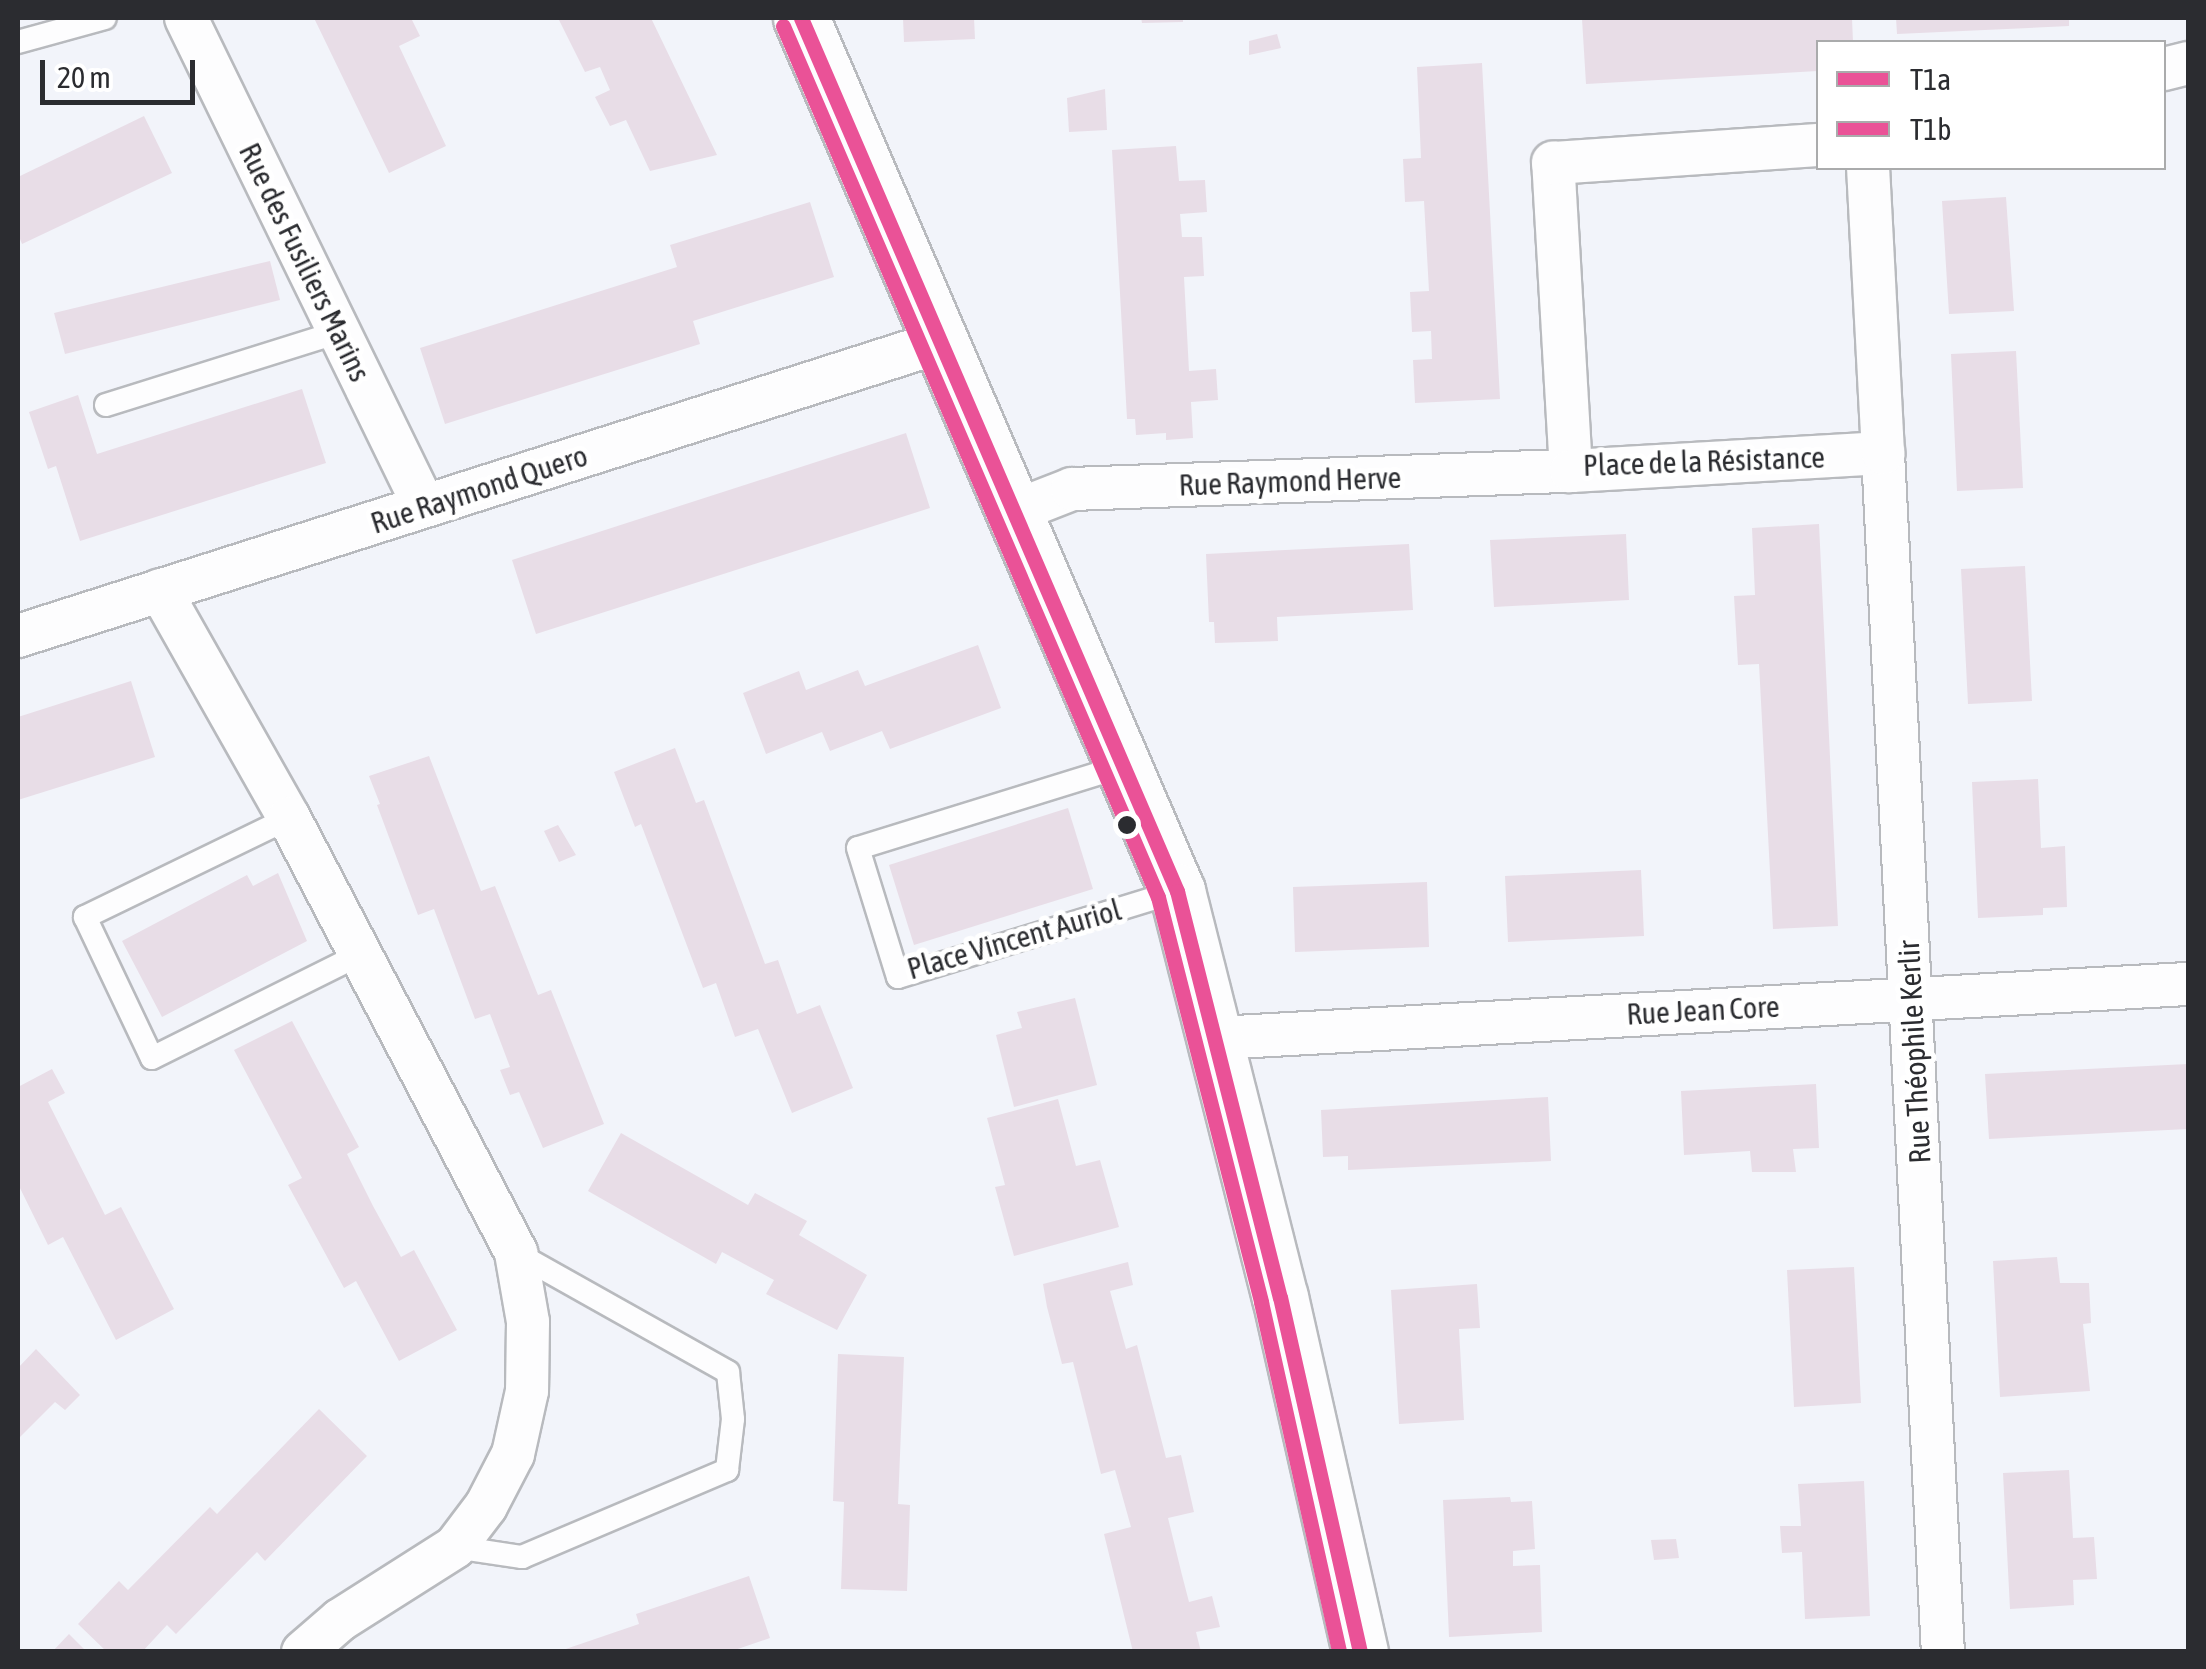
<!DOCTYPE html>
<meta charset="utf-8">
<style>
body{margin:0}
#map{position:relative;width:2206px;height:1669px;overflow:hidden;background:#f2f4fa;font-family:"Asap Condensed",sans-serif}
div>[style]{position:absolute}
.building>*{inset:0;background:#e8dde7}
.roads{filter:drop-shadow(2px 0 #b8babe) drop-shadow(-2px 0 #b8babe) drop-shadow(0 2px #b8babe) drop-shadow(0 -2px #b8babe)}
.lane>*{height:22px;margin:-11px;padding:0 11px;transform-origin:11px;border-radius:11px;background:#fdfdfe}
.street>*{height:42px;margin:-21px;padding:0 21px;transform-origin:21px;border-radius:21px;background:#fdfdfe}
.secondary>*{height:55px;margin:-27.5px;padding:0 27.5px;transform-origin:27.5px;border-radius:27.5px;background:#fdfdfe}
.bus-1>*{height:15px;margin:-7.5px;padding:0 7.5px;transform-origin:7.5px;border-radius:7.5px;background:#ea5297}
.bus-2>*{height:15px;margin:-7.5px;padding:0 7.5px;transform-origin:7.5px;border-radius:7.5px;background:#ea5297}
.dots>*{width:28px;height:28px;translate:-50% -50%;box-sizing:border-box;border:5px solid #fff;border-radius:50%}
span{translate:-50% -50%;white-space:nowrap;text-align:center;line-height:1.15;-webkit-text-stroke:10px #fff;paint-order:stroke}
.street-label{font-size:30px;color:#2b2c30}
.frame{position:absolute;inset:0;border:20px solid #2b2c30;pointer-events:none}
.legend{position:absolute;left:1816px;top:40px;width:350px;height:130px;box-sizing:border-box;background:#fff;border:2px solid #aaabac;margin:0;padding:12px 18px;list-style:none;font-size:30px;color:#2b2c30}
.legend li{display:flex;align-items:center;gap:20px;height:50px}
.legend b{width:50px;border:2px solid #aaabac}
.scale{position:absolute;left:40px;top:60px;width:155px;height:45px;box-sizing:border-box;border:5px solid #2b2c30;border-top:0;padding-left:12px;font-size:30px;line-height:35px;white-space:nowrap;color:#2b2c30;-webkit-text-stroke:8px #fff;paint-order:stroke}
</style>
<div id="map">
<div class="building">
<i style="clip-path:polygon(314px 18px,411px 18px,420px 36px,399px 46px,446px 146px,389px 173px)"></i>
<i style="clip-path:polygon(558px 18px,651px 18px,717px 155px,650px 171px,626px 120px,610px 126px,595px 97px,610px 90px,600px 67px,585px 72px)"></i>
<i style="clip-path:polygon(903px 18px,974px 18px,975px 39px,904px 42px)"></i>
<i style="clip-path:polygon(1141px 18px,1183px 18px,1183px 22px,1142px 23px)"></i>
<i style="clip-path:polygon(1852px 18px,1853px 42px,1818px 42px,1818px 71px,1586px 84px,1582px 19px)"></i>
<i style="clip-path:polygon(1896px 18px,2069px 18px,2069px 26px,1897px 34px)"></i>
<i style="clip-path:polygon(1277px 34px,1281px 48px,1249px 55px,1249px 41px)"></i>
<i style="clip-path:polygon(1482px 63px,1500px 399px,1415px 403px,1413px 360px,1432px 359px,1431px 331px,1412px 332px,1410px 292px,1429px 291px,1424px 201px,1405px 202px,1403px 159px,1421px 158px,1417px 67px)"></i>
<i style="clip-path:polygon(1105px 89px,1107px 130px,1069px 132px,1067px 98px)"></i>
<i style="clip-path:polygon(144px 116px,172px 173px,22px 244px,18px 234px,18px 177px)"></i>
<i style="clip-path:polygon(1176px 146px,1179px 181px,1205px 180px,1207px 212px,1180px 214px,1182px 237px,1202px 237px,1204px 276px,1184px 277px,1189px 371px,1216px 369px,1218px 400px,1191px 402px,1193px 438px,1166px 440px,1166px 433px,1136px 435px,1135px 419px,1127px 419px,1112px 150px)"></i>
<i style="clip-path:polygon(2006px 197px,2014px 311px,1949px 314px,1942px 201px)"></i>
<i style="clip-path:polygon(810px 202px,834px 277px,693px 321px,700px 344px,445px 424px,420px 348px,677px 267px,670px 245px)"></i>
<i style="clip-path:polygon(270px 261px,280px 300px,65px 354px,54px 313px)"></i>
<i style="clip-path:polygon(2016px 351px,2023px 488px,1957px 491px,1951px 354px)"></i>
<i style="clip-path:polygon(302px 389px,326px 463px,80px 541px,56px 466px,48px 469px,29px 412px,78px 395px,97px 454px)"></i>
<i style="clip-path:polygon(906px 433px,930px 508px,536px 634px,512px 560px)"></i>
<i style="clip-path:polygon(1819px 524px,1838px 926px,1773px 929px,1759px 664px,1738px 665px,1734px 596px,1755px 595px,1752px 528px)"></i>
<i style="clip-path:polygon(1626px 534px,1629px 600px,1494px 607px,1490px 540px)"></i>
<i style="clip-path:polygon(1409px 544px,1413px 610px,1277px 617px,1278px 641px,1215px 643px,1214px 622px,1209px 622px,1206px 554px)"></i>
<i style="clip-path:polygon(2025px 566px,2032px 701px,1968px 704px,1961px 569px)"></i>
<i style="clip-path:polygon(978px 645px,1001px 708px,890px 749px,882px 731px,830px 751px,822px 732px,766px 754px,743px 693px,799px 671px,806px 690px,858px 670px,865px 686px)"></i>
<i style="clip-path:polygon(131px 681px,155px 757px,18px 800px,18px 717px)"></i>
<i style="clip-path:polygon(675px 748px,696px 803px,704px 800px,765px 964px,778px 960px,797px 1014px,820px 1005px,853px 1088px,792px 1113px,758px 1029px,735px 1037px,716px 983px,703px 988px,641px 824px,635px 827px,614px 772px)"></i>
<i style="clip-path:polygon(429px 756px,481px 891px,495px 886px,538px 995px,551px 990px,604px 1124px,543px 1148px,519px 1092px,510px 1095px,500px 1070px,510px 1067px,490px 1014px,475px 1019px,434px 909px,418px 915px,377px 805px,380px 804px,369px 776px)"></i>
<i style="clip-path:polygon(2038px 779px,2041px 848px,2065px 846px,2067px 907px,2043px 908px,2043px 915px,1978px 918px,1972px 782px)"></i>
<i style="clip-path:polygon(1068px 808px,1093px 889px,914px 945px,889px 865px)"></i>
<i style="clip-path:polygon(558px 825px,576px 855px,559px 862px,544px 831px)"></i>
<i style="clip-path:polygon(1641px 870px,1644px 936px,1508px 942px,1505px 876px)"></i>
<i style="clip-path:polygon(278px 873px,307px 941px,162px 1017px,122px 941px,247px 875px,253px 886px)"></i>
<i style="clip-path:polygon(1427px 882px,1429px 947px,1295px 952px,1293px 887px)"></i>
<i style="clip-path:polygon(1075px 998px,1097px 1085px,1014px 1107px,996px 1035px,1022px 1028px,1017px 1012px)"></i>
<i style="clip-path:polygon(292px 1021px,359px 1147px,347px 1154px,373px 1206px,401px 1257px,414px 1250px,457px 1330px,399px 1361px,356px 1281px,344px 1288px,288px 1185px,302px 1178px,234px 1050px)"></i>
<i style="clip-path:polygon(2188px 1064px,2188px 1129px,1989px 1139px,1985px 1074px)"></i>
<i style="clip-path:polygon(52px 1069px,65px 1093px,48px 1102px,105px 1215px,121px 1207px,174px 1309px,116px 1340px,63px 1237px,48px 1245px,18px 1184px,18px 1087px)"></i>
<i style="clip-path:polygon(1816px 1084px,1819px 1148px,1793px 1149px,1796px 1172px,1752px 1172px,1750px 1151px,1684px 1155px,1681px 1091px)"></i>
<i style="clip-path:polygon(1548px 1097px,1551px 1161px,1348px 1170px,1348px 1156px,1323px 1157px,1321px 1110px)"></i>
<i style="clip-path:polygon(1058px 1099px,1076px 1166px,1100px 1160px,1119px 1227px,1014px 1256px,995px 1187px,1005px 1185px,987px 1118px)"></i>
<i style="clip-path:polygon(621px 1133px,748px 1205px,755px 1193px,807px 1221px,799px 1235px,867px 1275px,837px 1330px,766px 1294px,774px 1280px,722px 1252px,716px 1264px,588px 1191px)"></i>
<i style="clip-path:polygon(2057px 1257px,2060px 1283px,2089px 1283px,2091px 1323px,2083px 1324px,2090px 1391px,2000px 1397px,1993px 1261px)"></i>
<i style="clip-path:polygon(1128px 1262px,1133px 1285px,1110px 1291px,1126px 1349px,1137px 1345px,1166px 1458px,1181px 1455px,1194px 1512px,1168px 1518px,1182px 1575px,1189px 1602px,1212px 1596px,1220px 1627px,1196px 1632px,1201px 1652px,1133px 1652px,1104px 1534px,1131px 1527px,1115px 1470px,1101px 1474px,1073px 1362px,1062px 1364px,1047px 1307px,1043px 1284px)"></i>
<i style="clip-path:polygon(1854px 1267px,1861px 1403px,1794px 1407px,1787px 1270px)"></i>
<i style="clip-path:polygon(1477px 1284px,1480px 1328px,1459px 1329px,1464px 1420px,1399px 1424px,1391px 1290px)"></i>
<i style="clip-path:polygon(36px 1349px,80px 1395px,65px 1410px,55px 1402px,18px 1439px,18px 1368px)"></i>
<i style="clip-path:polygon(838px 1354px,904px 1357px,898px 1504px,910px 1505px,907px 1591px,841px 1589px,844px 1502px,833px 1501px)"></i>
<i style="clip-path:polygon(319px 1409px,367px 1456px,265px 1561px,257px 1552px,176px 1634px,167px 1625px,142px 1652px,107px 1652px,78px 1624px,119px 1581px,128px 1590px,210px 1507px,217px 1514px)"></i>
<i style="clip-path:polygon(2069px 1470px,2073px 1538px,2094px 1537px,2097px 1579px,2073px 1580px,2074px 1605px,2010px 1609px,2003px 1473px)"></i>
<i style="clip-path:polygon(1864px 1481px,1870px 1616px,1805px 1619px,1802px 1552px,1782px 1553px,1780px 1526px,1801px 1526px,1798px 1484px)"></i>
<i style="clip-path:polygon(1510px 1497px,1511px 1502px,1532px 1501px,1535px 1549px,1513px 1551px,1513px 1566px,1540px 1565px,1542px 1632px,1449px 1637px,1443px 1500px)"></i>
<i style="clip-path:polygon(1676px 1539px,1679px 1558px,1654px 1560px,1651px 1540px)"></i>
<i style="clip-path:polygon(749px 1576px,770px 1638px,729px 1652px,557px 1652px,639px 1624px,636px 1614px)"></i>
<i style="clip-path:polygon(69px 1634px,87px 1652px,52px 1652px)"></i>
</div>
<div class="roads">
<div class="lane">
<i style="left:18px;top:42px;width:90px;rotate:-15.4deg"></i>
<i style="left:106px;top:405px;width:244px;rotate:-17.4deg"></i>
<i style="left:1123px;top:766px;width:277px;rotate:162.8deg"></i>
<i style="left:858px;top:848px;width:135px;rotate:72.8deg"></i>
<i style="left:898px;top:977px;width:292px;rotate:-17.1deg"></i>
<i style="left:289px;top:818px;width:227px;rotate:154.1deg"></i>
<i style="left:85px;top:917px;width:156px;rotate:64.6deg"></i>
<i style="left:152px;top:1058px;width:233px;rotate:-26.5deg"></i>
<i style="left:455px;top:1547px;width:68px;rotate:8.5deg"></i>
<i style="left:522px;top:1557px;width:223px;rotate:-23deg"></i>
<i style="left:727px;top:1470px;width:51px;rotate:-83.3deg"></i>
<i style="left:733px;top:1419px;width:47px;rotate:-96.1deg"></i>
<i style="left:728px;top:1372px;width:243px;rotate:-150.7deg"></i>
</div>
<div class="street">
<i style="left:186px;top:18px;width:543px;rotate:64deg"></i>
<i style="left:2164px;top:69px;width:25px;rotate:-14deg"></i>
<i style="left:1883px;top:453px;width:1201px;rotate:87.14deg"></i>
<i style="left:1571px;top:471px;width:309px;rotate:-93.3deg"></i>
<i style="left:1553px;top:163px;width:266px;rotate:-3.9deg"></i>
<i style="left:1013px;top:512px;width:63px;rotate:-21.3deg"></i>
<i style="left:1072px;top:489px;width:499px;rotate:-2.1deg"></i>
<i style="left:1571px;top:471px;width:313px;rotate:-3.3deg"></i>
<i style="left:1883px;top:453px;width:285px;rotate:-93deg"></i>
<i style="left:160px;top:590px;width:262px;rotate:60.5deg"></i>
<i style="left:289px;top:818px;width:491px;rotate:62.4deg"></i>
<i style="left:516px;top:1253px;width:70px;rotate:80.1deg"></i>
<i style="left:528px;top:1322px;width:69px;rotate:90.8deg"></i>
<i style="left:527px;top:1391px;width:65px;rotate:102.5deg"></i>
<i style="left:513px;top:1454px;width:59px;rotate:117.4deg"></i>
<i style="left:486px;top:1506px;width:51px;rotate:127.1deg"></i>
<i style="left:455px;top:1547px;width:136px;rotate:147.6deg"></i>
<i style="left:340px;top:1620px;width:49px;rotate:139.1deg"></i>
<i style="left:18px;top:636px;width:968px;rotate:-17.69deg"></i>
<i style="left:1218px;top:1038px;width:972px;rotate:-3.19deg"></i>
</div>
<div class="secondary">
<i style="left:801px;top:18px;width:951px;rotate:66.7deg"></i>
<i style="left:1177px;top:891px;width:419px;rotate:75.8deg"></i>
<i style="left:1280px;top:1297px;width:364px;rotate:77.3deg"></i>
</div>
</div>
<div class="bus-1">
<i style="left:801px;top:18px;width:951px;rotate:66.7deg"></i>
<i style="left:1177px;top:891px;width:419px;rotate:75.8deg"></i>
<i style="left:1280px;top:1297px;width:364px;rotate:77.3deg"></i>
</div>
<div class="bus-2">
<i style="left:783px;top:26px;width:948px;rotate:66.71deg"></i>
<i style="left:1158px;top:897px;width:418px;rotate:75.7deg"></i>
<i style="left:1261px;top:1302px;width:359px;rotate:77.4deg"></i>
</div>
<div class="dots">
<i style="left:1127px;top:825px;background:#2b2c30"></i>
</div>
<div class="street-label">
<span style="left:305px;top:262px;rotate:64deg">Rue des Fusiliers Marins</span>
<span style="left:1704px;top:461px;rotate:-2deg">Place de la Résistance</span>
<span style="left:1290px;top:481px;rotate:-2deg">Rue Raymond Herve</span>
<span style="left:479px;top:489px;rotate:-18deg">Rue Raymond Quero</span>
<span style="left:1014px;top:939px;rotate:-16deg">Place Vincent Auriol</span>
<span style="left:1703px;top:1010px;rotate:-3deg">Rue Jean Core</span>
<span style="left:1914px;top:1052px;rotate:-93deg">Rue Théophile Kerlir</span>
</div>
<div class="frame"></div>
<ul class="legend">
<li><b style="height:12px;background:#ea5297"></b>T1a</li>
<li><b style="height:12px;background:#ea5297"></b>T1b</li>
</ul>
<div class="scale">20 m</div>
</div>
